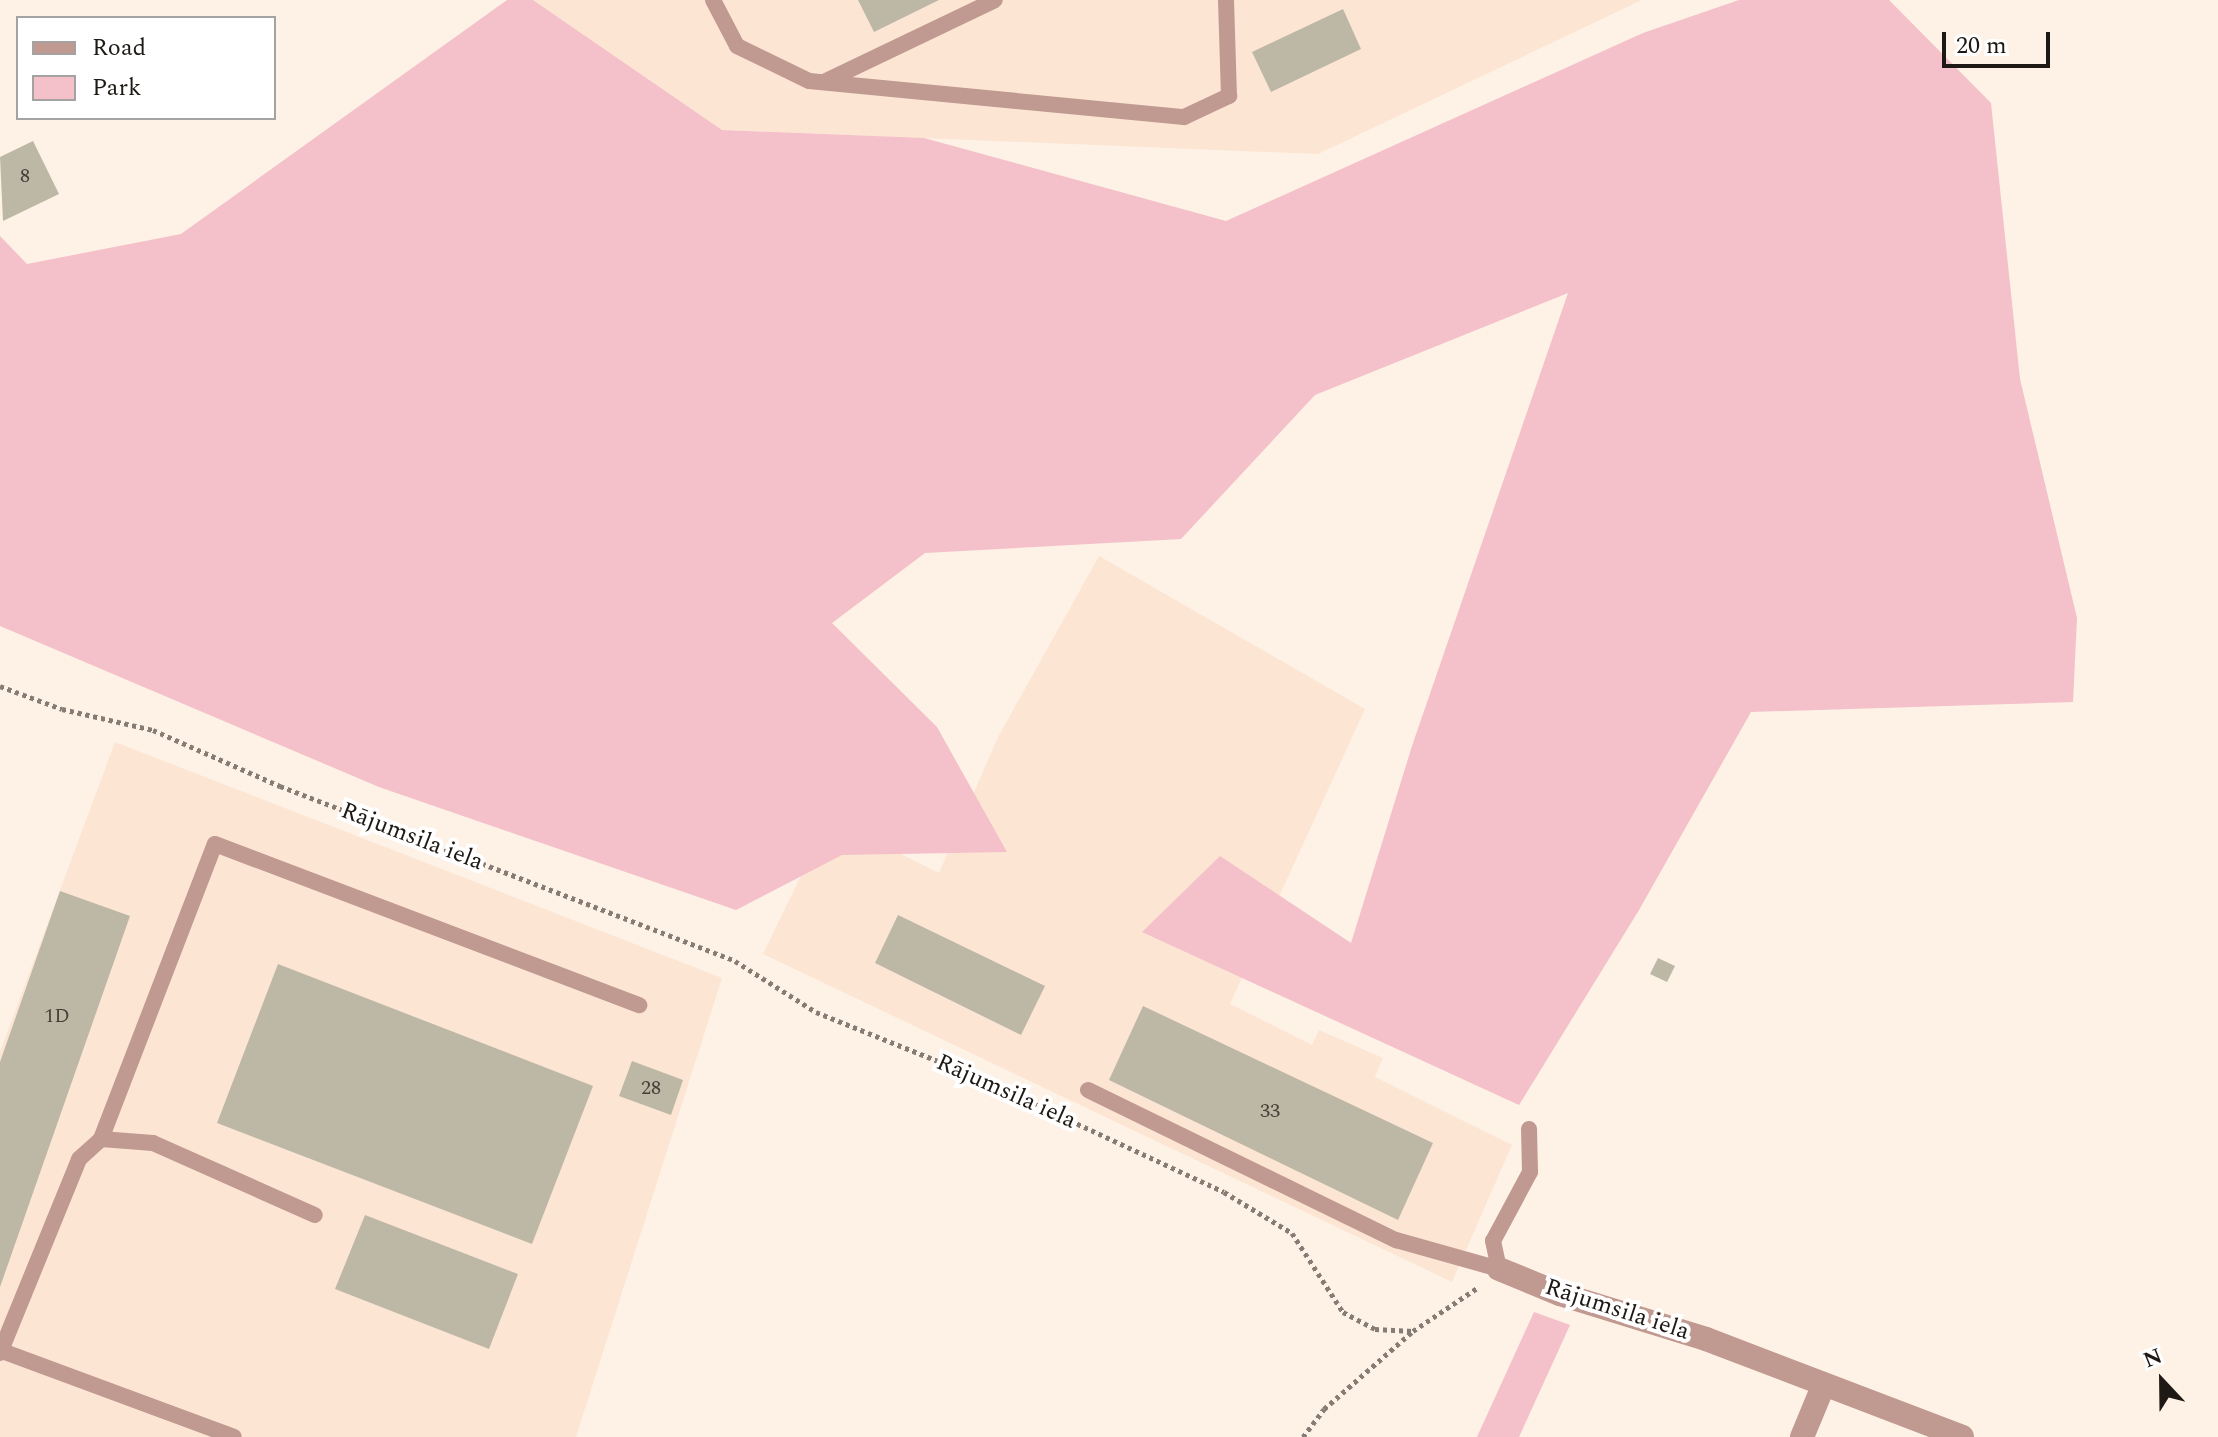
<!DOCTYPE html>
<meta charset="utf-8">
<style>
body{margin:0}
#map{position:relative;width:2218px;height:1437px;overflow:hidden;background:#fef1e6;font-family:Spectral,serif}
div>[style]{position:absolute}
.built>*{inset:0;background:#fce6d3}
.green>*{inset:0;background:#f4c0c9}
.building>*{inset:0;background:#bdb7a6}
.path>*{height:5px;margin-top:-2.5px;transform-origin:0;background:repeating-linear-gradient(90deg,#857d75 0 4px,transparent 0 8px)}
.lane>*{height:16px;margin:-8px;padding:0 8px;transform-origin:8px;border-radius:8px;background:#c09990}
.street>*{height:24px;margin:-12px;padding:0 12px;transform-origin:12px;border-radius:12px;background:#c09990}
span{translate:-50% -50%;white-space:nowrap;text-align:center;line-height:1.15;-webkit-text-stroke:8px #fff;paint-order:stroke}
.number-label{font-size:20px;color:#464038}
.number-label span{-webkit-text-stroke-width:0}
.street-label{font-size:24px;color:#1e1914}
.legend{position:absolute;left:16px;top:16px;width:260px;height:104px;box-sizing:border-box;background:#fff;border:2px solid #a5a3a1;margin:0;padding:10px 14px;list-style:none;font-size:24px;color:#1e1914}
.legend li{display:flex;align-items:center;gap:16px;height:40px}
.legend b{width:40px;border:2px solid #a5a3a1}
.north{position:absolute;left:2122px;top:1341px;width:80px;height:80px;-webkit-text-stroke:6px #fff;paint-order:stroke;rotate:338deg;font-size:22px;font-weight:700;line-height:32px;text-align:center;color:#1e1914}
.north::after{content:'';display:block;margin:auto;width:28px;height:36px;background:#1e1914;clip-path:polygon(50% 0,100% 100%,50% 72%,0 100%)}
.scale{position:absolute;left:1942px;top:32px;width:108px;height:36px;box-sizing:border-box;border:4px solid #1e1914;border-top:0;padding-left:10px;font-size:24px;line-height:28px;white-space:nowrap;color:#1e1914;-webkit-text-stroke:6px #fff;paint-order:stroke}
</style>
<div id="map">
<div class="built">
<i style="clip-path:polygon(533px 0,1642px 0,1318px 154px,722px 130px)"></i>
<i style="clip-path:polygon(1099px 556px,1365px 709px,1230px 1004px,1312px 1045px,1319px 1030px,1383px 1058px,1375px 1077px,1512px 1145px,1452px 1282px,763px 954px,829px 818px,939px 873px,998px 737px)"></i>
<i style="clip-path:polygon(115px 742px,722px 978px,576px 1437px,0 1437px,0 1052px)"></i>
</div>
<div class="green">
<i style="clip-path:polygon(507px 0,533px 0,722px 130px,924px 138px,1226px 221px,1643px 33px,1739px 0,1889px 0,1991px 103px,2020px 379px,2077px 618px,2073px 702px,1751px 712px,1639px 910px,1519px 1105px,1142px 932px,1220px 856px,1351px 943px,1412px 746px,1568px 293px,1315px 395px,1181px 539px,925px 553px,832px 623px,937px 727px,1007px 852px,842px 855px,736px 910px,379px 787px,0 626px,0 236px,27px 264px,181px 234px)"></i>
<i style="clip-path:polygon(1534px 1312px,1570px 1325px,1519px 1437px,1477px 1437px)"></i>
</div>
<div class="building">
<i style="clip-path:polygon(858px 0,939px 0,874px 32px)"></i>
<i style="clip-path:polygon(1343px 9px,1361px 49px,1271px 92px,1252px 52px)"></i>
<i style="clip-path:polygon(33px 141px,59px 194px,3px 221px,0 157px)"></i>
<i style="clip-path:polygon(60px 891px,130px 916px,0 1287px,0 1062px)"></i>
<i style="clip-path:polygon(898px 915px,1045px 986px,1021px 1035px,875px 963px)"></i>
<i style="clip-path:polygon(1658px 958px,1675px 966px,1667px 982px,1650px 974px)"></i>
<i style="clip-path:polygon(278px 964px,593px 1086px,532px 1244px,217px 1123px)"></i>
<i style="clip-path:polygon(1143px 1006px,1433px 1143px,1398px 1220px,1109px 1080px)"></i>
<i style="clip-path:polygon(632px 1061px,683px 1080px,671px 1115px,619px 1096px)"></i>
<i style="clip-path:polygon(365px 1215px,518px 1274px,489px 1349px,335px 1289px)"></i>
</div>
<div class="path">
<i style="left:0;top:686px;width:66px;rotate:20.4deg"></i>
<i style="left:62px;top:709px;width:93px;rotate:13deg"></i>
<i style="left:153px;top:730px;width:139px;rotate:23.8deg"></i>
<i style="left:280px;top:786px;width:487px;rotate:21deg"></i>
<i style="left:735px;top:961px;width:96px;rotate:32.2deg"></i>
<i style="left:816px;top:1012px;width:164px;rotate:21.9deg"></i>
<i style="left:968px;top:1073px;width:282px;rotate:24.9deg"></i>
<i style="left:1224px;top:1192px;width:79px;rotate:31.1deg"></i>
<i style="left:1292px;top:1233px;width:94px;rotate:57.2deg"></i>
<i style="left:1343px;top:1312px;width:36px;rotate:28deg"></i>
<i style="left:1375px;top:1329px;width:38px;rotate:3deg"></i>
<i style="left:1413px;top:1331px;width:77px;rotate:-33.9deg"></i>
<i style="left:1303px;top:1437px;width:35px;rotate:-53deg"></i>
<i style="left:1324px;top:1409px;width:117px;rotate:-41.2deg"></i>
</div>
<div class="lane">
<i style="left:713px;top:0;width:52px;rotate:62.4deg"></i>
<i style="left:737px;top:46px;width:80px;rotate:25.9deg"></i>
<i style="left:809px;top:81px;width:377px;rotate:5.5deg"></i>
<i style="left:1184px;top:117px;width:50px;rotate:-25deg"></i>
<i style="left:1229px;top:96px;width:96px;rotate:-91.8deg"></i>
<i style="left:826px;top:81px;width:187px;rotate:-25.6deg"></i>
<i style="left:1088px;top:1090px;width:343px;rotate:26deg"></i>
<i style="left:1396px;top:1240px;width:107px;rotate:15.7deg"></i>
<i style="left:101px;top:1139px;width:316px;rotate:-68.9deg"></i>
<i style="left:215px;top:844px;width:454px;rotate:20.8deg"></i>
<i style="left:1499px;top:1269px;width:29px;rotate:-102deg"></i>
<i style="left:1493px;top:1241px;width:78px;rotate:-61.8deg"></i>
<i style="left:1530px;top:1172px;width:43px;rotate:-91.3deg"></i>
<i style="left:2px;top:1351px;width:247px;rotate:20.3deg"></i>
<i style="left:0;top:1353px;width:209px;rotate:-67.8deg"></i>
<i style="left:79px;top:1159px;width:30px;rotate:-42deg"></i>
<i style="left:101px;top:1139px;width:52px;rotate:4.4deg"></i>
<i style="left:153px;top:1143px;width:177px;rotate:24deg"></i>
</div>
<div class="street">
<i style="left:1499px;top:1269px;width:66px;rotate:22.3deg"></i>
<i style="left:1560px;top:1294px;width:153px;rotate:17.1deg"></i>
<i style="left:1706px;top:1339px;width:274px;rotate:20.9deg"></i>
<i style="left:1802px;top:1437px;width:57px;rotate:-67.5deg"></i>
</div>
<div class="number-label">
<span style="left:25px;top:176px">8</span>
<span style="left:57px;top:1016px">1D</span>
<span style="left:651px;top:1088px">28</span>
<span style="left:1270px;top:1111px">33</span>
</div>
<div class="street-label">
<span style="left:412px;top:837px;rotate:21deg">Rājumsila iela</span>
<span style="left:1006px;top:1092px;rotate:24deg">Rājumsila iela</span>
<span style="left:1617px;top:1310px;rotate:18deg">Rājumsila iela</span>
</div>
<ul class="legend">
<li><b style="height:10px;background:#c09990"></b>Road</li>
<li><b style="height:22px;background:#f4c0c9"></b>Park</li>
</ul>
<div class="north">N</div>
<div class="scale">20 m</div>
</div>
